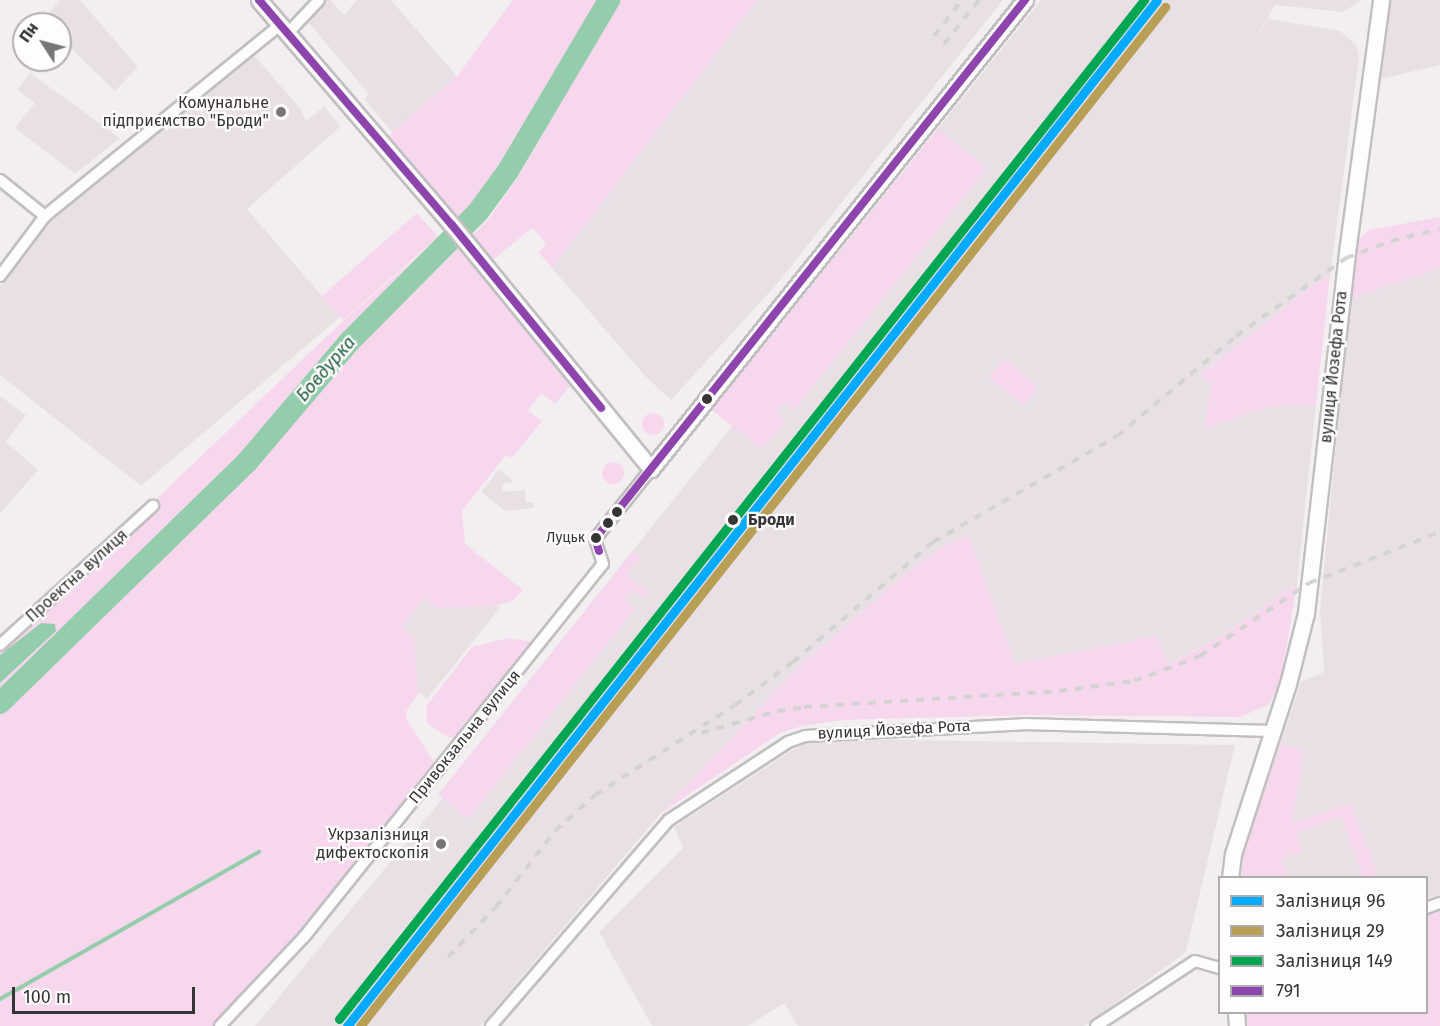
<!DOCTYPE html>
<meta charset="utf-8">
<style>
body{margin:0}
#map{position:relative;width:1440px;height:1026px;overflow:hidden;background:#f3eff1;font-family:"Fira Sans",sans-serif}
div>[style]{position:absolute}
.built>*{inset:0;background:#e9e0e6}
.green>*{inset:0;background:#f7d7ed}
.round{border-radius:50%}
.water>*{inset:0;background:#94cdab}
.stream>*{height:4px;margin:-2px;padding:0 2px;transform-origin:2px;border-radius:2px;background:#94cdab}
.river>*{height:22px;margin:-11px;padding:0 11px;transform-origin:11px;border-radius:11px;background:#94cdab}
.roads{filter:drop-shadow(2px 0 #c2bfc1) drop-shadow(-2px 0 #c2bfc1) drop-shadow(0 2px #c2bfc1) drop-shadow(0 -2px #c2bfc1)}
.street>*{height:10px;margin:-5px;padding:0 5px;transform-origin:5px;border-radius:5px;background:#fdfdfd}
.secondary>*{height:15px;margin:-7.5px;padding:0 7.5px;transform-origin:7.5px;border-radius:7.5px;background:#fdfdfd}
.rail>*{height:4px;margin-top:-2px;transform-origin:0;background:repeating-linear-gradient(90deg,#d4d3d4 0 8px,transparent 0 16px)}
.bus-1>*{height:8px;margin:-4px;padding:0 4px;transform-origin:4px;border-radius:4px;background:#8e44ad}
.rail-1>*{height:9px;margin:-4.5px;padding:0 4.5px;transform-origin:4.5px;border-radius:4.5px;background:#0af}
.rail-2>*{height:9px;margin:-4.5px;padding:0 4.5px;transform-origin:4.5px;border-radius:4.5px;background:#b99f55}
.rail-3>*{height:9px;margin:-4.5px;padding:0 4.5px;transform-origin:4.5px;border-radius:4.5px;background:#00a651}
.dots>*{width:16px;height:16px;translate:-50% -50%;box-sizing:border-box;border:3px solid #fffdfe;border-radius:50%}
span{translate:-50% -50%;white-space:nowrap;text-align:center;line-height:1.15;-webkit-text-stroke:4.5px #fffdfe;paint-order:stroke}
.bus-label{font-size:14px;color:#363435}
.right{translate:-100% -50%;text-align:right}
.poi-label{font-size:16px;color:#363435}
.street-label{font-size:16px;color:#363435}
.stop-label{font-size:16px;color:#363435;font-weight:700}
.left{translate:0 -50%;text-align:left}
.water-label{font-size:18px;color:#256140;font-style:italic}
.legend{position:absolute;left:1218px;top:876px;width:210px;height:138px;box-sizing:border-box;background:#fffdfe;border:2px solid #afadae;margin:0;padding:8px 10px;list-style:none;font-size:18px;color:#363435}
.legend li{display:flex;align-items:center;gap:12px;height:30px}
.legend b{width:30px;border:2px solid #afadae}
.north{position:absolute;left:12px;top:12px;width:60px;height:60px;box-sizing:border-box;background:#fffdfe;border:2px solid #afadae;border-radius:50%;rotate:306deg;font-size:16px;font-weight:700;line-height:24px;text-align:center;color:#363435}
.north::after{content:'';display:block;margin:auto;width:21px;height:27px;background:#787577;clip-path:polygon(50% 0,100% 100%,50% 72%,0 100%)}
.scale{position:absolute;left:12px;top:987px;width:183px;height:27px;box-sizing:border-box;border:3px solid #363435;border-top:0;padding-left:8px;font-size:18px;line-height:21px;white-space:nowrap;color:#363435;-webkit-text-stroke:4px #fffdfe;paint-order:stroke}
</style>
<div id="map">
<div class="built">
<i style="clip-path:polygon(60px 0,80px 0,138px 67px,115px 91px,60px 38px,60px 24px,43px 21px)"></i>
<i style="clip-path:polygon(326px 0,330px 0,344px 15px,357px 0,391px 0,457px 76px,392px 132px,364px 99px,369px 94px,307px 21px)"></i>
<i style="clip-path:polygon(757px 0,1003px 0,776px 285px,671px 400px,645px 376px,552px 268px)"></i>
<i style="clip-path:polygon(1041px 0,1362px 0,1343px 12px,1275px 5px,1247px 53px,1268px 19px,1340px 31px,1356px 45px,1359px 58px,1330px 276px,1313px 285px,1200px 375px,1212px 384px,1205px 428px,1265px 407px,1316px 404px,1297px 584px,1214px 641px,1167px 664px,1155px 636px,1015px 664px,967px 535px,940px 548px,903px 576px,798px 668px,661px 813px,480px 1026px,255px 1026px,442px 799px,438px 795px,732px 426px,712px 410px)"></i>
<i style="clip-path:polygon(1385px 0,1440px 0,1440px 65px,1376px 80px)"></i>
<i style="clip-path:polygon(253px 54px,299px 107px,306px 121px,324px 106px,341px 126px,247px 209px,340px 317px,141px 486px,0 375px,0 286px,50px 221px)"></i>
<i style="clip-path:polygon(30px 73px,120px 138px,75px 174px,15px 128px,35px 103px,17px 90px)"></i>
<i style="clip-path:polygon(1440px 268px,1440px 894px,1427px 899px,1426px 878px,1241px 878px,1244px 852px,1301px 682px,1324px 672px,1320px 610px,1350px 298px)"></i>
<i style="clip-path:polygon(0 396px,26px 415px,6px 442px,38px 470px,0 514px)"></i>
<i style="clip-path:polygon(499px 469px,514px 482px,502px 484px,503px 492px,525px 490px,526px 502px,533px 502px,534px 508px,505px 511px,481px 492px)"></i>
<i style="clip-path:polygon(448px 566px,500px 608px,427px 699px,375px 658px)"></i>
<i style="clip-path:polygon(844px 739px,1235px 745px,1186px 952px,1084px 1026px,798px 1026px,784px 1003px,748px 1026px,652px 1026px,599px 932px,683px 848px,674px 827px,791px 751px,808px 742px)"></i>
</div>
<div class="green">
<i style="clip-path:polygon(513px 0,617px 0,515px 176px,467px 236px,385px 139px,458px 75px)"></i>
<i style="clip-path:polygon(620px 0,757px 0,552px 268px,539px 253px,546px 243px,532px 228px,490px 262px,469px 238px,487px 221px,517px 178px)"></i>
<i style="clip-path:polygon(938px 129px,987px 168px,794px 410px,784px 403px,776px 413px,785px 421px,762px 449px,712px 410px)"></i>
<i style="clip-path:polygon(417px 213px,438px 237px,343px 320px,322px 296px)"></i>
<i style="clip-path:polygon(1440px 217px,1440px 268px,1350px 298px,1357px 241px,1369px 230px)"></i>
<i style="clip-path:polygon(446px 232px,570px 386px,555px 404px,541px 393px,528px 410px,542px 421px,512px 458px,506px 455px,462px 511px,465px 544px,523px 590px,512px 601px,494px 606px,437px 608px,424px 598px,402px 627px,414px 638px,418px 694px,406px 712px,407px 720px,436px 765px,282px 956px,247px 988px,216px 1026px,0 1026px,0 652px,160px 508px,153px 502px,343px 321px)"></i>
<i style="clip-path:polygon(1330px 276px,1316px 404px,1265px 407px,1204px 429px,1212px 384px,1200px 375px,1313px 285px)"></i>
<i style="clip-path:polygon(1004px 359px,1038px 387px,1024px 405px,989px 378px)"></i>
<i class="round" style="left:642px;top:413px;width:22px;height:22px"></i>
<i class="round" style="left:602px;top:462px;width:22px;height:22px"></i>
<i style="clip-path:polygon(968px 535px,1015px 664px,1156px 636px,1168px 664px,1214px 641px,1297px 584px,1280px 685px,1268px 705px,1240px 717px,1024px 715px,842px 720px,802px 726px,780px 733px,661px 813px,798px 668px,903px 576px,940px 548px)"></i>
<i style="clip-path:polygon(632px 552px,640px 558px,626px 575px,648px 592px,644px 598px,632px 589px,624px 600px,635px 609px,468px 819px,438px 795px)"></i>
<i style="clip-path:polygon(508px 638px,528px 641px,535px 648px,459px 739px,447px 737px,427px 723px,427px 705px,472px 647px)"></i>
<i style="clip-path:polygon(1281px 744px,1304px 751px,1292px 824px,1351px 803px,1378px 877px,1363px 877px,1341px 816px,1296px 833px,1302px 851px,1281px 859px,1288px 877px,1246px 877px,1242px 868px,1244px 852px)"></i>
<i style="clip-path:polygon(1440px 906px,1440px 1026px,1243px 1026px,1243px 1013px,1426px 1012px,1427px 911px)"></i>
</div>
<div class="water">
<i style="clip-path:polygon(41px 623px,55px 624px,56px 631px,0 683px,0 655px)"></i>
</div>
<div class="stream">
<i style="left:0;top:999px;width:298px;rotate:-29.6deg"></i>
</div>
<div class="river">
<i style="left:0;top:703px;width:345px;rotate:-44.3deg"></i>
<i style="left:247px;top:462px;width:160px;rotate:-49.6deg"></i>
<i style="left:351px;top:340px;width:180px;rotate:-45.2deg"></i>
<i style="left:478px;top:212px;width:51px;rotate:-53.8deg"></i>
<i style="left:508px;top:171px;width:199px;rotate:-59.4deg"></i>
</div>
<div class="roads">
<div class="street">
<i style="left:288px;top:33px;width:45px;rotate:-46.8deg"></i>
<i style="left:0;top:180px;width:58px;rotate:38.7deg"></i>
<i style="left:0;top:276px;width:75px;rotate:-53.1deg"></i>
<i style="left:45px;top:216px;width:303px;rotate:-39.1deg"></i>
<i style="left:0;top:645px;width:207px;rotate:-42.3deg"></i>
<i style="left:1426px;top:908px;width:15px;rotate:-20deg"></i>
<i style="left:220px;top:1026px;width:122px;rotate:-46.7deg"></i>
<i style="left:304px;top:937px;width:478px;rotate:-51.3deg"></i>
<i style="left:603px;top:564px;width:26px;rotate:-108deg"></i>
<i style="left:595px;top:539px;width:90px;rotate:-51.3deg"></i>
<i style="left:491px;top:1026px;width:272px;rotate:-49.2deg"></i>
<i style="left:669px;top:820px;width:142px;rotate:-33.2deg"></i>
<i style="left:788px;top:742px;width:18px;rotate:-19deg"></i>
<i style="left:805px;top:736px;width:219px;rotate:-3.1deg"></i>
<i style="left:1024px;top:724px;width:247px;rotate:1.6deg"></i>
<i style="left:1096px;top:1026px;width:118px;rotate:-33.3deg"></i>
<i style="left:1195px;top:961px;width:26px;rotate:16deg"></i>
</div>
<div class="secondary">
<i style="left:259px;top:0;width:296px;rotate:49.4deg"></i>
<i style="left:452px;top:225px;width:315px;rotate:50.8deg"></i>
<i style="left:651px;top:469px;width:600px;rotate:-51.43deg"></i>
<i style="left:1230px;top:878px;width:24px;rotate:-83deg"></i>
<i style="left:1233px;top:854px;width:179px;rotate:-72.1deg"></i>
<i style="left:1288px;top:684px;width:73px;rotate:-75.8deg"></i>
<i style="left:1306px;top:613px;width:370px;rotate:-83.5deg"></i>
<i style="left:1348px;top:245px;width:247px;rotate:-82.3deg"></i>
<i style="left:1236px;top:1012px;width:14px;rotate:86deg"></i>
</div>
</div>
<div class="rail">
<i style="left:934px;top:36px;width:46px;rotate:-52.1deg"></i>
<i style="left:944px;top:44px;width:56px;rotate:-51.5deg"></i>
<i style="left:701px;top:733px;width:79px;rotate:-16.1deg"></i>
<i style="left:777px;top:711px;width:27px;rotate:-8deg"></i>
<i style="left:804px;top:707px;width:256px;rotate:-3.6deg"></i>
<i style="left:1059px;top:691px;width:76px;rotate:-7.6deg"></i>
<i style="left:1134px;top:681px;width:71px;rotate:-20.7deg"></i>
<i style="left:1200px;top:656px;width:131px;rotate:-33.8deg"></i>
<i style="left:1309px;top:583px;width:141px;rotate:-21.3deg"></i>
<i style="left:448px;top:957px;width:69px;rotate:-46.2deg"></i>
<i style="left:496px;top:907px;width:96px;rotate:-52.2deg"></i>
<i style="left:555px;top:831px;width:54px;rotate:-42deg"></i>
<i style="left:595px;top:795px;width:166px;rotate:-32.7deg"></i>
<i style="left:735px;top:705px;width:72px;rotate:-36.6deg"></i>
<i style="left:793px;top:662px;width:184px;rotate:-40.6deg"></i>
<i style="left:933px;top:542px;width:212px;rotate:-29.9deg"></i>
<i style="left:1117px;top:436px;width:155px;rotate:-40deg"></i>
<i style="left:1236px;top:336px;width:135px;rotate:-35.3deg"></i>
<i style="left:1346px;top:258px;width:48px;rotate:-20.7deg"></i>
<i style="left:1391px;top:241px;width:50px;rotate:-13.8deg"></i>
</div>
<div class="bus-1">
<i style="left:259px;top:0;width:296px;rotate:49.4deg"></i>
<i style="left:452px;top:225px;width:236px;rotate:50.8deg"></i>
<i style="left:599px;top:551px;width:13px;rotate:-108deg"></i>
<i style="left:595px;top:539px;width:690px;rotate:-51.42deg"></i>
</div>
<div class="rail-1">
<i style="left:347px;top:1026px;width:1307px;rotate:-51.71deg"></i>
</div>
<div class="rail-2">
<i style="left:360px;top:1026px;width:1299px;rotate:-51.69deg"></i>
</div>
<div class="rail-3">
<i style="left:339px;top:1019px;width:1299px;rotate:-51.69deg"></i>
</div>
<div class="dots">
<i style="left:281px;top:112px;background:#787577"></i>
<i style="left:707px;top:399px;background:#363435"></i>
<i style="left:617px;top:512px;background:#363435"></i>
<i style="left:733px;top:520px;background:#363435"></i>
<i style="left:608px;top:523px;background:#363435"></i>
<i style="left:596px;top:538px;background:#363435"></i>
<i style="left:441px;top:844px;background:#787577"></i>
</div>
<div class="bus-label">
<span class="right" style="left:585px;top:538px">Луцьк</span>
</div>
<div class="poi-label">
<span class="right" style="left:269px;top:112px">Комунальне<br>підприємство "Броди"</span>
<span class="right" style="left:429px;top:844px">Укрзалізниця<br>дифектоскопія</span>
</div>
<div class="street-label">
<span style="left:1334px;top:367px;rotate:-84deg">вулиця Йозефа Рота</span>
<span style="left:77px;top:576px;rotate:-42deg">Проектна вулиця</span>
<span style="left:894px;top:730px;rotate:-3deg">вулиця Йозефа Рота</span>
<span style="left:465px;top:737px;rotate:-51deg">Привокзальна вулиця</span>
</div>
<div class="stop-label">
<span class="left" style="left:748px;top:520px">Броди</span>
</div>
<div class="water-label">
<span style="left:326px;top:369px;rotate:-49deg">Бовдурка</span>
</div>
<ul class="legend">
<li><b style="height:8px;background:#0af"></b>Залізниця 96</li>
<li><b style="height:8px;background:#b99f55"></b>Залізниця 29</li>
<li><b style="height:8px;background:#00a651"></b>Залізниця 149</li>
<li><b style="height:8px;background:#8e44ad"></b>791</li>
</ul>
<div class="north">Пн</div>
<div class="scale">100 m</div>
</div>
